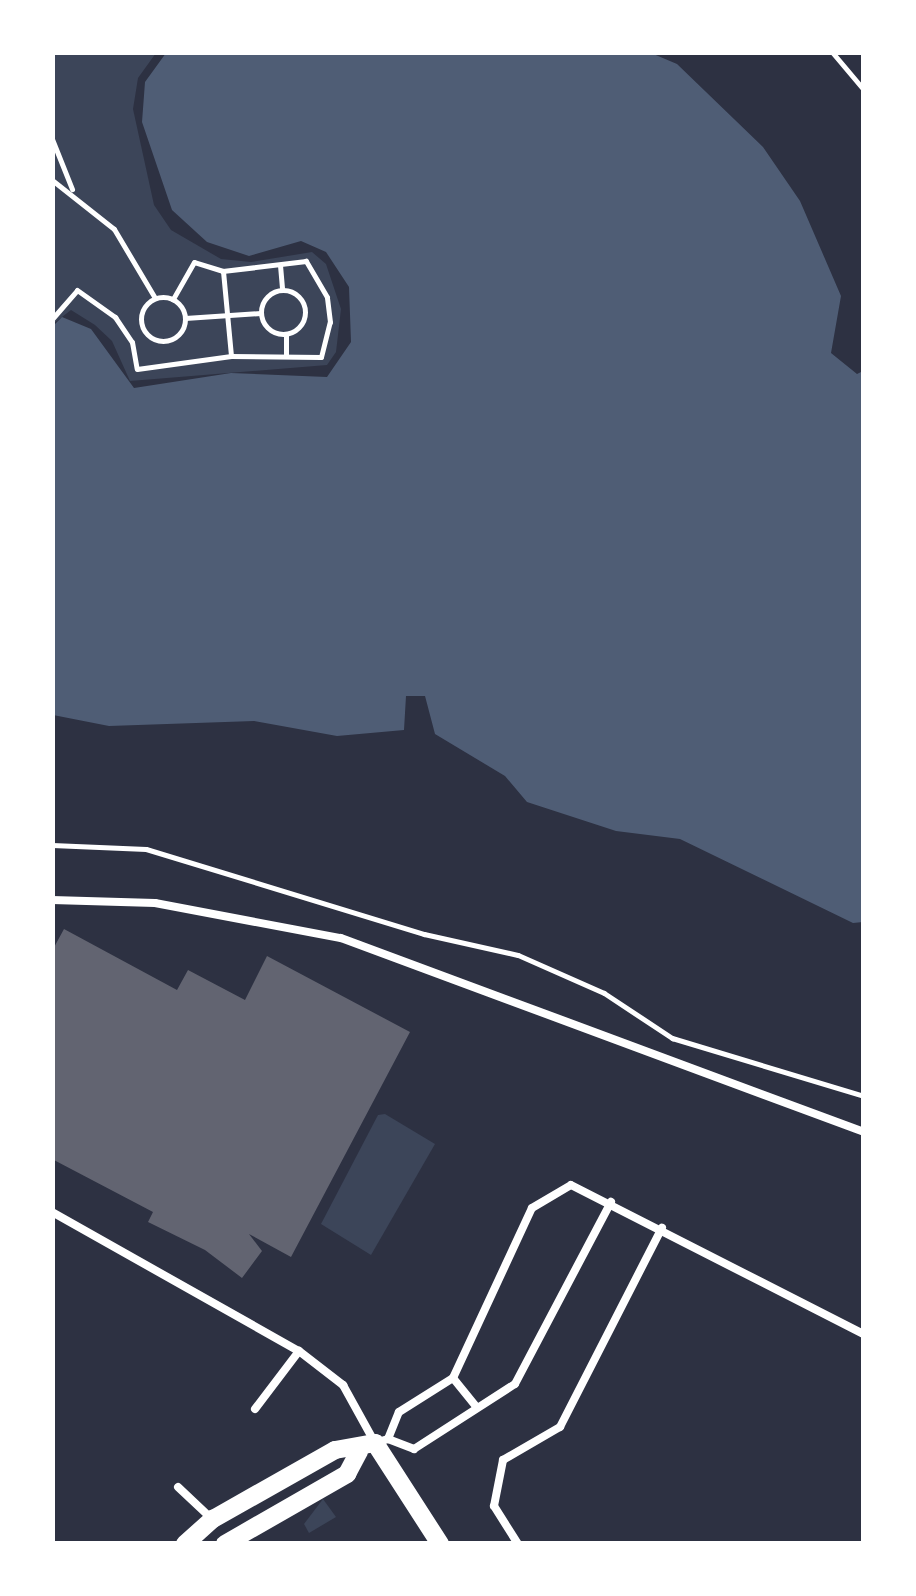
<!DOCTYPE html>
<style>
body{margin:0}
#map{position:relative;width:916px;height:1596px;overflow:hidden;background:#2d3142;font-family:Overpass,sans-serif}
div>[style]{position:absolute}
.green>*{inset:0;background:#3c4559}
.water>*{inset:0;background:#4f5d75}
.building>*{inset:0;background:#626471}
.path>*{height:5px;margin:-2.5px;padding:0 2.5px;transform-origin:2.5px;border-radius:2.5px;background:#fff}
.path>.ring{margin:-2.5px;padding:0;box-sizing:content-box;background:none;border:5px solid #fff;border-radius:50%}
.service>*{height:8px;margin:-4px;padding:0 4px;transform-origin:4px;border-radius:4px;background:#fff}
.tertiary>*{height:18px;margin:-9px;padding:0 9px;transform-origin:9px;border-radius:9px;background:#fff}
span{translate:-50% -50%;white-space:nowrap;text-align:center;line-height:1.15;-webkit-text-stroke:10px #fff;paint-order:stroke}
.frame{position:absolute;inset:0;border:55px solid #fff;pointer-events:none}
</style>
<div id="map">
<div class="green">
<i style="clip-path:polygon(53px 53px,156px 53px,138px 78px,133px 109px,154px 205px,171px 230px,221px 259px,251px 262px,312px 252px,326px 264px,341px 309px,336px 352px,327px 365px,130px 381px,112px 341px,95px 325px,71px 310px,53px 324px)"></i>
<i style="clip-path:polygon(385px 1114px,435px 1144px,371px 1255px,321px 1224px,378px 1115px)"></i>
<i style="clip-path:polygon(323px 1499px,336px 1517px,309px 1533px,304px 1524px)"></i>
</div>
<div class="water">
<i style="clip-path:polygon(651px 53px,677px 64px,763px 147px,800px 201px,841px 296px,831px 353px,857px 374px,863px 371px,863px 922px,853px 923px,680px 839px,616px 831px,527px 802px,505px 776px,435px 734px,425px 696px,406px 696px,404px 730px,337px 736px,254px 721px,109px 726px,53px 715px,53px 326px,62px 317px,91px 329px,134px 388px,231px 373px,327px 377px,351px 342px,349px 287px,326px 252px,301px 241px,249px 256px,207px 242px,172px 210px,142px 122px,145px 82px,166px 53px)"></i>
</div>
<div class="building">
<i style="clip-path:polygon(64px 929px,177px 990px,188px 970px,245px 1000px,267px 956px,410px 1032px,291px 1257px,249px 1234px,262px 1251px,242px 1278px,205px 1250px,148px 1222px,153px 1212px,52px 1159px,52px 951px)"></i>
</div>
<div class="path">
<i style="left:832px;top:52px;width:50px;rotate:49.9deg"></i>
<i style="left:52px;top:139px;width:54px;rotate:68.2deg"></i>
<i style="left:52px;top:180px;width:79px;rotate:38.3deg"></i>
<i style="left:114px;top:229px;width:80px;rotate:59.3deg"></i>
<i style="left:280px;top:265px;width:24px;rotate:85deg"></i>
<i style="left:223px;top:271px;width:85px;rotate:84.6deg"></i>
<i class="ring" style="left:261px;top:290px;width:39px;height:39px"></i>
<i class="ring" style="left:141px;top:297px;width:39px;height:39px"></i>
<i style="left:185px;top:318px;width:76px;rotate:-3.8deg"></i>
<i style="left:52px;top:319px;width:38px;rotate:-49deg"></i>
<i style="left:77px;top:290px;width:47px;rotate:35.4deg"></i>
<i style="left:115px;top:317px;width:30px;rotate:56deg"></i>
<i style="left:132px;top:342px;width:27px;rotate:80deg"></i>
<i style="left:137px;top:369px;width:95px;rotate:-7.9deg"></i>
<i style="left:231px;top:356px;width:90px;rotate:0.6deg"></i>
<i style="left:321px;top:357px;width:36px;rotate:-76deg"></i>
<i style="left:330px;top:322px;width:25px;rotate:-97deg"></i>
<i style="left:327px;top:297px;width:42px;rotate:-120.3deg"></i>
<i style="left:306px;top:261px;width:84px;rotate:173.1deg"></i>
<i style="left:223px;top:271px;width:30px;rotate:-163deg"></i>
<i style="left:194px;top:262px;width:43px;rotate:119.6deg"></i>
<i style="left:286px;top:334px;width:22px;rotate:90deg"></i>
<i style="left:52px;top:845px;width:94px;rotate:2.4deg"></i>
<i style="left:146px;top:849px;width:291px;rotate:17deg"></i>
<i style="left:424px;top:934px;width:96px;rotate:12.6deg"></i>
<i style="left:518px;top:955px;width:94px;rotate:23.8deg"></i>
<i style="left:604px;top:993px;width:82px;rotate:33.5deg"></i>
<i style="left:672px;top:1038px;width:201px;rotate:16.8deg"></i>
</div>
<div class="service">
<i style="left:52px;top:900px;width:103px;rotate:1.7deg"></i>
<i style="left:155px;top:903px;width:189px;rotate:10.7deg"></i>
<i style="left:341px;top:938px;width:558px;rotate:20.35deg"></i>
<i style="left:52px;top:1212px;width:283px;rotate:29.4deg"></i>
<i style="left:299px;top:1351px;width:56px;rotate:37.7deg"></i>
<i style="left:343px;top:1385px;width:66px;rotate:61.1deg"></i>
<i style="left:375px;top:1443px;width:14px;rotate:-17deg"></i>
<i style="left:388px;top:1439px;width:28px;rotate:21deg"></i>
<i style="left:414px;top:1449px;width:120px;rotate:-32.8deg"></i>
<i style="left:515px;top:1384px;width:206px;rotate:-62.2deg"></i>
<i style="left:453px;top:1378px;width:38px;rotate:51deg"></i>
<i style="left:255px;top:1409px;width:73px;rotate:-52.8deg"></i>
<i style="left:388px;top:1439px;width:29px;rotate:-68deg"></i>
<i style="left:399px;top:1412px;width:64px;rotate:-32.2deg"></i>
<i style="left:453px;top:1378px;width:187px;rotate:-65.1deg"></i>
<i style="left:532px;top:1208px;width:45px;rotate:-30.5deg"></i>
<i style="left:571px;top:1185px;width:329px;rotate:27deg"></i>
<i style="left:178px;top:1487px;width:45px;rotate:43.2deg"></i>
<i style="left:518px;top:1544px;width:45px;rotate:-122.3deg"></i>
<i style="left:494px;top:1506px;width:47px;rotate:-78.9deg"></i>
<i style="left:503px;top:1460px;width:66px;rotate:-30.1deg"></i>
<i style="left:560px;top:1427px;width:224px;rotate:-62.9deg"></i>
</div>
<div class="tertiary">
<i style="left:185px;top:1544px;width:38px;rotate:-42deg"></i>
<i style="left:213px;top:1519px;width:140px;rotate:-29.5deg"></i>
<i style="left:335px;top:1450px;width:41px;rotate:-9.9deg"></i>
<i style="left:375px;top:1443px;width:120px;rotate:57.2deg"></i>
<i style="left:225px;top:1544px;width:141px;rotate:-29.8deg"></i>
<i style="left:347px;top:1474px;width:26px;rotate:-62deg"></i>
</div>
<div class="frame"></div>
</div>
